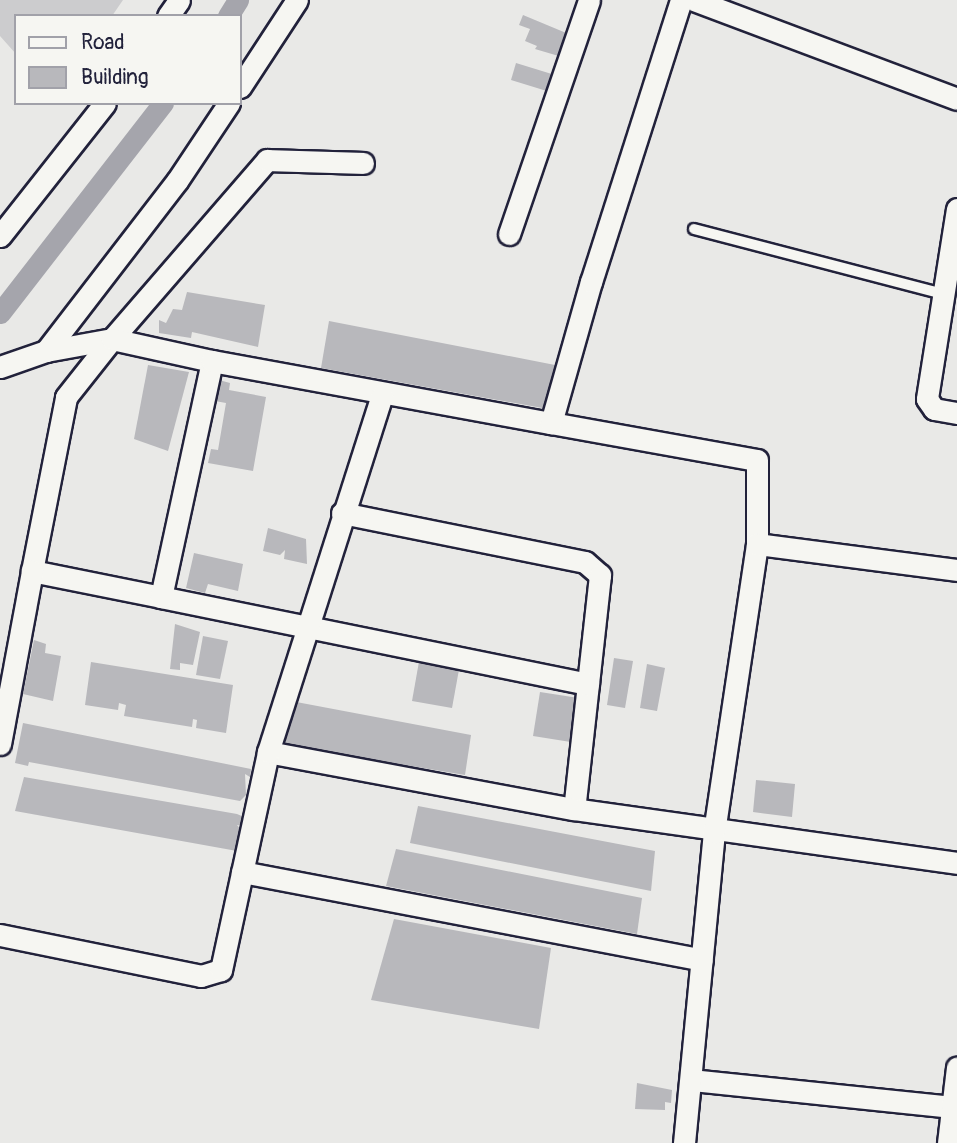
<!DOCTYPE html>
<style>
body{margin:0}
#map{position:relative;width:957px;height:1143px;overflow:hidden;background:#e9e9e7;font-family:Pangolin,sans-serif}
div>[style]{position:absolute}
.green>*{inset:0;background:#ccccce}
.canal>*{height:21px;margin:-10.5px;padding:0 10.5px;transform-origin:10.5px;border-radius:10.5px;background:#a5a5ac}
.building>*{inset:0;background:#b8b8bc}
.roads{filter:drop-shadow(2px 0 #22223b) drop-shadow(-2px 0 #22223b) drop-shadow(0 2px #22223b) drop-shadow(0 -2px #22223b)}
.service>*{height:10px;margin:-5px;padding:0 5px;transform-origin:5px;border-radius:5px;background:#f6f6f2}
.minor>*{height:21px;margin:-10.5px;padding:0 10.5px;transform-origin:10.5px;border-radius:10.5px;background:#f6f6f2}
span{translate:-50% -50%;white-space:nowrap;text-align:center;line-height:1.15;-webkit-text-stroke:6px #f6f6f2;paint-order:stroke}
.legend{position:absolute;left:14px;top:14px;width:228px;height:91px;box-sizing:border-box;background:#f6f6f2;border:2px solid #a1a1a9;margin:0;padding:9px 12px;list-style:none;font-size:21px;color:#22223b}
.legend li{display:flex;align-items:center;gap:14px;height:35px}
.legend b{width:35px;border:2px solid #a1a1a9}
</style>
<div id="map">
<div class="green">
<i style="clip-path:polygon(0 0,123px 0,112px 16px,16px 16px,16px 54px,0 36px)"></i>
</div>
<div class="canal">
<i style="left:228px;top:16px;width:19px;rotate:-58deg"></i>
<i style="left:0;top:313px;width:266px;rotate:-52.2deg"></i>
</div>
<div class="building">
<i style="clip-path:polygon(523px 15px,571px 35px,562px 57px,535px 49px,537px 46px,525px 41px,530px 29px,519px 25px)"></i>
<i style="clip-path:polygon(516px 63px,555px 75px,550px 92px,511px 80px)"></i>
<i style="clip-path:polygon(187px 292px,265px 305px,258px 347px,192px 332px,191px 338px,159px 333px,159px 320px,166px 323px,173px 309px,182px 310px)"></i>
<i style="clip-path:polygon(329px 321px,555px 365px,548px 409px,321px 368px)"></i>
<i style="clip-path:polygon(148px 365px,189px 372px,168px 451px,134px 439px)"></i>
<i style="clip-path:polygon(219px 380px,230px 383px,229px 390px,266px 397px,253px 471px,208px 463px,211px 449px,218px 450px,226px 403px,215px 401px)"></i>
<i style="clip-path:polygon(268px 528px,306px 539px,307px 564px,284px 559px,285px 550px,280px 555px,263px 551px)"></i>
<i style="clip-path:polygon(194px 553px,243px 564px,238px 591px,208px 584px,205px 593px,186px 588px)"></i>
<i style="clip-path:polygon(175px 624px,200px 632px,193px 665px,180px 663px,180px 670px,170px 669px)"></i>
<i style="clip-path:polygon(203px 636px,228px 641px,220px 679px,196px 675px)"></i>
<i style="clip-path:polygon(34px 640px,46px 644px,45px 653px,61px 656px,53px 701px,23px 694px)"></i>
<i style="clip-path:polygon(420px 656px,460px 664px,452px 708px,412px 701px)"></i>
<i style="clip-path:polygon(614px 658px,633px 661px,625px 708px,607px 705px)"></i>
<i style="clip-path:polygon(91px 662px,233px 685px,226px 733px,196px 728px,197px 720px,193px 719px,192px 727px,124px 716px,126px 705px,119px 703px,118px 710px,85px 705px)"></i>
<i style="clip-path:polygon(647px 664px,665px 668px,657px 711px,640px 708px)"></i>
<i style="clip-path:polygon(540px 692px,585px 699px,577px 743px,533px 736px)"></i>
<i style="clip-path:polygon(291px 701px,471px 735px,465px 775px,285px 745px)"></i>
<i style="clip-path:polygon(23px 723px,251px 769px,250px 777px,245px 774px,246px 795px,240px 801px,29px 762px,28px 766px,15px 763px)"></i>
<i style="clip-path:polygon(24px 777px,237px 814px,244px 817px,244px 826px,237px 825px,245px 835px,237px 851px,15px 811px)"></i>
<i style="clip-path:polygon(756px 780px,795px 784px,792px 817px,753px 812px)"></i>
<i style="clip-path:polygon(418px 806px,655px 851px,651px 891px,410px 843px)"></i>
<i style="clip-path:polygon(396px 849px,642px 898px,637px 934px,386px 886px)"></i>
<i style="clip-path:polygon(394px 919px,551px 948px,539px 1029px,371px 1000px)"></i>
<i style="clip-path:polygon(637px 1083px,672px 1090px,671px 1103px,665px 1102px,665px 1110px,635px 1109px)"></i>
</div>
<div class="roads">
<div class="service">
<i style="left:694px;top:229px;width:258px;rotate:14.6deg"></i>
</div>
<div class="minor">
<i style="left:694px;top:0;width:281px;rotate:20.6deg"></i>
<i style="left:168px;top:16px;width:19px;rotate:-55deg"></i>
<i style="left:240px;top:87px;width:104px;rotate:-56.8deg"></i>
<i style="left:957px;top:209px;width:192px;rotate:99deg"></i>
<i style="left:927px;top:399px;width:12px;rotate:55deg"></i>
<i style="left:934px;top:409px;width:23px;rotate:10deg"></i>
<i style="left:509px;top:234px;width:247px;rotate:-71.1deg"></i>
<i style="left:0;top:236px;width:169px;rotate:-51.7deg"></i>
<i style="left:46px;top:351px;width:215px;rotate:-52.4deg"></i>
<i style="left:177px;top:181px;width:94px;rotate:-56.3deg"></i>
<i style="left:0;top:367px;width:49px;rotate:-19.2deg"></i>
<i style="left:46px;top:351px;width:67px;rotate:-10.3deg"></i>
<i style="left:112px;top:339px;width:237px;rotate:-49.1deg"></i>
<i style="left:267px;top:160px;width:96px;rotate:1.8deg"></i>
<i style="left:551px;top:423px;width:209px;rotate:10.2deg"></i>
<i style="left:757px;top:460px;width:84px;rotate:90deg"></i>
<i style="left:342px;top:513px;width:248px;rotate:11.4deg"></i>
<i style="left:585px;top:562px;width:20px;rotate:41deg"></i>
<i style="left:600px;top:575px;width:235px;rotate:96.3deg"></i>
<i style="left:574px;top:809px;width:387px;rotate:8deg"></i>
<i style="left:161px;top:597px;width:132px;rotate:-168.6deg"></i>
<i style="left:32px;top:571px;width:177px;rotate:-78.9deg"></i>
<i style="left:66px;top:397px;width:74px;rotate:-51.6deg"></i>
<i style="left:112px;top:339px;width:102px;rotate:12.4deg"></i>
<i style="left:588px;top:684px;width:436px;rotate:-168.5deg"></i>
<i style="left:161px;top:597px;width:241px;rotate:-77.8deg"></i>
<i style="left:212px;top:361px;width:345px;rotate:10.4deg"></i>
<i style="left:551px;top:423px;width:147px;rotate:-74.2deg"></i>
<i style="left:591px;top:282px;width:296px;rotate:-72.3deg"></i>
<i style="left:0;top:744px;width:176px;rotate:-79.5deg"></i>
<i style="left:268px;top:752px;width:311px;rotate:10.6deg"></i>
<i style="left:242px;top:872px;width:468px;rotate:10.8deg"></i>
<i style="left:0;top:935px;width:205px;rotate:11.5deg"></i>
<i style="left:201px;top:976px;width:21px;rotate:-17deg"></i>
<i style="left:221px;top:970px;width:223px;rotate:-77.8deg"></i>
<i style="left:268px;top:752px;width:375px;rotate:-72.3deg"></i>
<i style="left:691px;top:1080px;width:262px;rotate:5.9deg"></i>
<i style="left:684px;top:1143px;width:312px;rotate:-84.5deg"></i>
<i style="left:714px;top:832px;width:291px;rotate:-81.5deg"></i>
<i style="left:757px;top:544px;width:202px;rotate:7.4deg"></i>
<i style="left:948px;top:1143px;width:76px;rotate:-83.2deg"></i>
</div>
</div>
<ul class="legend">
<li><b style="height:9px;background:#f6f6f2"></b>Road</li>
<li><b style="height:19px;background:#b8b8bc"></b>Building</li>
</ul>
</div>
